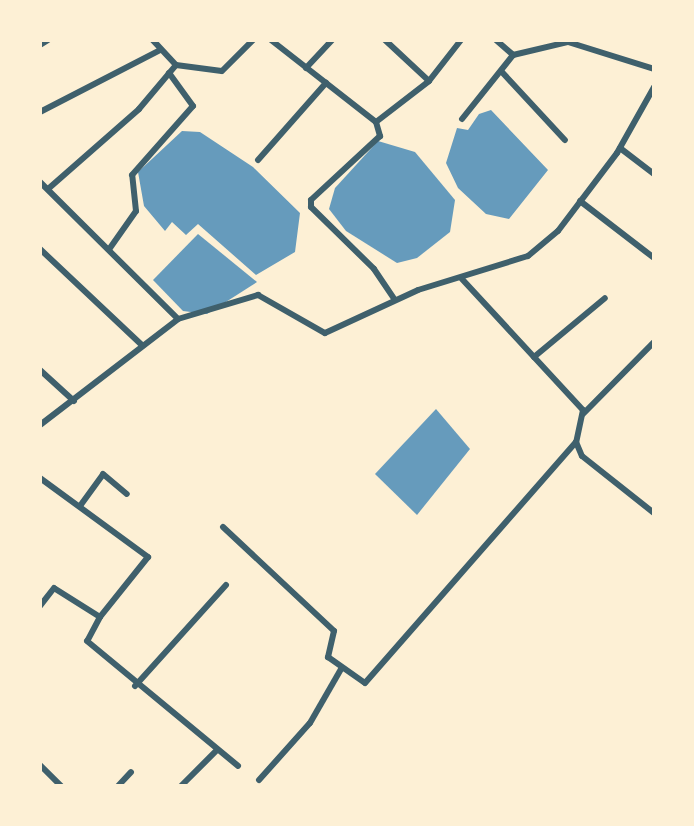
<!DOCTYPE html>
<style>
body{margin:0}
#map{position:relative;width:694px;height:826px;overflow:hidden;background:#fdf0d5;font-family:"Sofia Sans Condensed",sans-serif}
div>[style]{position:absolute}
.water>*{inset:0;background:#669bbc}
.minor>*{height:6px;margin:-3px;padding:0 3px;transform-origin:3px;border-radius:3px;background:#3f606c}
span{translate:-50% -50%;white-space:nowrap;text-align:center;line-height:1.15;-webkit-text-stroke:5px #fdf0d5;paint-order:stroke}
.frame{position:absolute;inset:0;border:42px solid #fdf0d5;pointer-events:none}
</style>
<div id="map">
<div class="water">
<i style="clip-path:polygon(491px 110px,548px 170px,509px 219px,486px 214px,458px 188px,446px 163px,457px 128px,468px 130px,479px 114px)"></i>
<i style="clip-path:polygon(182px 131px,200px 132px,253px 167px,300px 213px,295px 252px,256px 275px,198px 224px,186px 235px,172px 222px,165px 231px,144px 206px,138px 172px)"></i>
<i style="clip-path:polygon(378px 141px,415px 152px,455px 200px,450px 232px,417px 258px,397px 263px,346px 231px,329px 209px,335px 188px)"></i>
<i style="clip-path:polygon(198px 234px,257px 282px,207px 314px,183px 311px,153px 280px)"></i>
<i style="clip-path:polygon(436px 409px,470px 449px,417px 515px,375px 474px)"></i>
</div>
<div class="minor">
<i style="left:271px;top:40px;width:133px;rotate:38deg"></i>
<i style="left:376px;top:122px;width:67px;rotate:-37.7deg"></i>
<i style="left:385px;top:40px;width:60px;rotate:43deg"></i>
<i style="left:429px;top:81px;width:52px;rotate:-52deg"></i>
<i style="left:496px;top:40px;width:23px;rotate:41deg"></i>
<i style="left:513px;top:55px;width:57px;rotate:-13.3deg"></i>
<i style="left:568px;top:42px;width:90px;rotate:17.4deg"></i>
<i style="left:40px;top:45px;width:9px;rotate:-32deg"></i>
<i style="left:176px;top:65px;width:46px;rotate:7.4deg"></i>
<i style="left:222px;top:71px;width:44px;rotate:-45deg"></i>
<i style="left:306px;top:68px;width:38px;rotate:-47deg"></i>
<i style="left:501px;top:71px;width:94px;rotate:47.2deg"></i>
<i style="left:40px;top:112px;width:135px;rotate:-27.3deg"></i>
<i style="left:462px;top:119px;width:82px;rotate:-51.4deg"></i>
<i style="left:376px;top:122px;width:15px;rotate:74deg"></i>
<i style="left:380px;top:136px;width:94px;rotate:137.2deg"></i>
<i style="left:311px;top:200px;width:7px;rotate:90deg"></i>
<i style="left:311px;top:207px;width:88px;rotate:44.5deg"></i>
<i style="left:374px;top:269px;width:37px;rotate:56deg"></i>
<i style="left:620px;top:148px;width:43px;rotate:37.4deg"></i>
<i style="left:258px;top:160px;width:103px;rotate:-48.6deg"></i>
<i style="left:40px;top:182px;width:194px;rotate:44.8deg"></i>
<i style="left:48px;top:189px;width:121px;rotate:-41.3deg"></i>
<i style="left:139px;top:109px;width:57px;rotate:-49.9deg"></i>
<i style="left:176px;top:65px;width:34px;rotate:-133deg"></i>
<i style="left:580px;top:201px;width:93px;rotate:37.6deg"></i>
<i style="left:110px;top:248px;width:45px;rotate:-54.9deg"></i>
<i style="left:136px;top:211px;width:36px;rotate:-96deg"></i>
<i style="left:132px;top:175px;width:92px;rotate:-48.5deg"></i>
<i style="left:193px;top:106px;width:41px;rotate:-126deg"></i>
<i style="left:40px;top:249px;width:141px;rotate:43.3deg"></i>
<i style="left:462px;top:279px;width:178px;rotate:47.3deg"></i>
<i style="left:583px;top:410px;width:33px;rotate:102deg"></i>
<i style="left:576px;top:442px;width:15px;rotate:67deg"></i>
<i style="left:582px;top:456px;width:92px;rotate:38.4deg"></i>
<i style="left:534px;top:357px;width:92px;rotate:-39.7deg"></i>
<i style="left:40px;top:370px;width:46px;rotate:42.4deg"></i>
<i style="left:583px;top:414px;width:101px;rotate:-45.4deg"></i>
<i style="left:40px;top:425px;width:174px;rotate:-37.5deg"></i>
<i style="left:178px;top:319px;width:84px;rotate:-16.7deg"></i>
<i style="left:258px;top:295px;width:77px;rotate:29.6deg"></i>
<i style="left:325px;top:333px;width:102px;rotate:-24.8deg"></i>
<i style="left:418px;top:290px;width:115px;rotate:-17.2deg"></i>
<i style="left:528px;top:256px;width:39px;rotate:-40deg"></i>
<i style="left:558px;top:231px;width:98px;rotate:-52.9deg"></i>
<i style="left:617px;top:153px;width:76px;rotate:-60.7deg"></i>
<i style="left:40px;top:478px;width:134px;rotate:36.2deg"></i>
<i style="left:148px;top:557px;width:77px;rotate:128.7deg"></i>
<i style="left:100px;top:617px;width:54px;rotate:-147.8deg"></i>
<i style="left:54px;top:588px;width:23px;rotate:128deg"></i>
<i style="left:80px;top:506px;width:39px;rotate:-54deg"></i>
<i style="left:103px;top:474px;width:31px;rotate:40deg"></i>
<i style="left:223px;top:527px;width:152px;rotate:43.1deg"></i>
<i style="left:334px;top:631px;width:27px;rotate:103deg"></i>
<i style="left:328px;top:657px;width:45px;rotate:35.1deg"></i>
<i style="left:365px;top:683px;width:320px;rotate:-48.8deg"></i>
<i style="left:100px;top:617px;width:27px;rotate:118deg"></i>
<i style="left:87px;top:641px;width:196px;rotate:39.6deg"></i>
<i style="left:135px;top:686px;width:136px;rotate:-48deg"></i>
<i style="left:40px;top:765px;width:30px;rotate:45deg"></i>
<i style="left:259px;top:780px;width:76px;rotate:-48.2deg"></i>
<i style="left:310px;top:723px;width:62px;rotate:-60.1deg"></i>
<i style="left:118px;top:786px;width:19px;rotate:-47deg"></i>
<i style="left:181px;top:786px;width:51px;rotate:-45deg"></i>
</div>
<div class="frame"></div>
</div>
